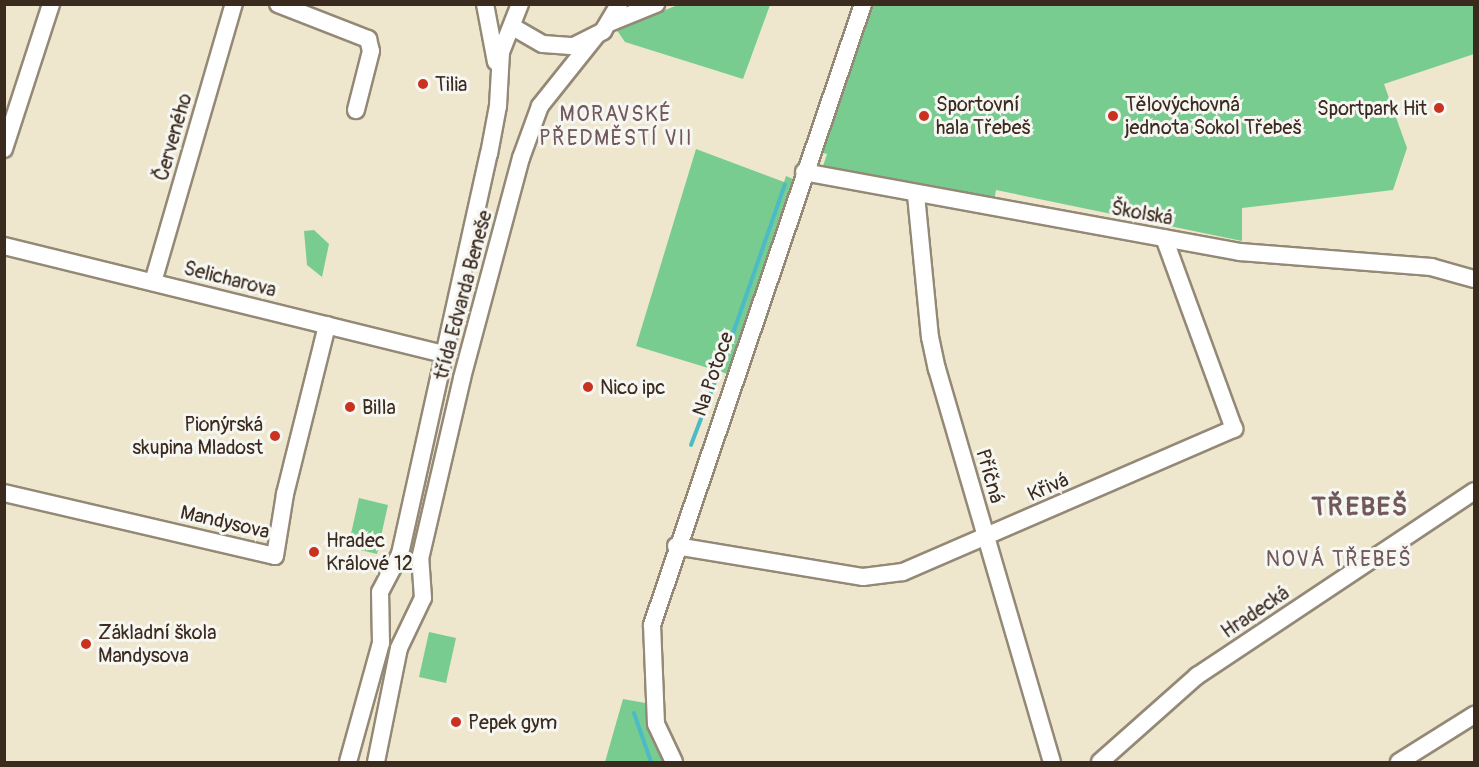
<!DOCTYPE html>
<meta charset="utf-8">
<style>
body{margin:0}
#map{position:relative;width:1479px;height:767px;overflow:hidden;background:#eee7ce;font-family:Pangolin,sans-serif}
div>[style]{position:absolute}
.green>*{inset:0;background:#79cc8f}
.stream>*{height:4px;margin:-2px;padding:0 2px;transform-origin:2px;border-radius:2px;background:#4dbbc5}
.roads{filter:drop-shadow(2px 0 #948876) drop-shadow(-2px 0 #948876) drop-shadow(0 2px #948876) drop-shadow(0 -2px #948876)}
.minor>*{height:16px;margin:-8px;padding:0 8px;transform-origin:8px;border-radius:8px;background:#fff}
.dots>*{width:16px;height:16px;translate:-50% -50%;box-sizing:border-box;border:3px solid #f6f6f2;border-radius:50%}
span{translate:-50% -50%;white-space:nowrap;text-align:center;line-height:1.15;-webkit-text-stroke:6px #f6f6f2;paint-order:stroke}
.poi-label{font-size:20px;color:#3b2a1e}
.left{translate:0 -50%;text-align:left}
.right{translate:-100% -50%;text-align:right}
.street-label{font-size:20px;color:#3b2a1e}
.neighbourhood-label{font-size:21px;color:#72575b;letter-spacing:1.5px}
.district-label{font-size:26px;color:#72575b;font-weight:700;letter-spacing:1.5px}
.frame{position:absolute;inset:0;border:6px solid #3b2a1e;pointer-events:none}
</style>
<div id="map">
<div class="green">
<i style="clip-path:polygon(678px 5px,770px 5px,743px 79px,625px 42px,616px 29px)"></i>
<i style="clip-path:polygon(870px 5px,1474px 5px,1474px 54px,1384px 84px,1407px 148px,1393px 190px,1242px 208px,1242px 241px,996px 190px,994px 201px,823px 166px,827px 154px,819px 152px)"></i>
<i style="clip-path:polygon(696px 149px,784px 182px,786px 176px,798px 181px,728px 374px,636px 346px)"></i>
<i style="clip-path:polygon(314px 230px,329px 244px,322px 277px,307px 265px,304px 231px)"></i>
<i style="clip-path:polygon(359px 498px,388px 505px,377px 554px,348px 547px)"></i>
<i style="clip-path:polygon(429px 632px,456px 638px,446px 683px,419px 677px)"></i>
<i style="clip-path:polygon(623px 699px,651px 704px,668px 762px,605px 762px)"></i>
</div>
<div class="stream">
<i style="left:723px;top:362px;width:188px;rotate:-70.8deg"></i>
<i style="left:691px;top:445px;width:76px;rotate:-69.2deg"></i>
<i style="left:634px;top:713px;width:52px;rotate:70.9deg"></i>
</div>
<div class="roads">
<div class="minor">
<i style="left:278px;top:4px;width:97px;rotate:21.3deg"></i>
<i style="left:368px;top:39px;width:12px;rotate:76deg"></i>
<i style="left:371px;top:51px;width:61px;rotate:104.3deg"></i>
<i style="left:485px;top:4px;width:59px;rotate:79.3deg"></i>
<i style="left:609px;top:23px;width:51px;rotate:-22deg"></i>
<i style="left:513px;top:27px;width:34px;rotate:30deg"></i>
<i style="left:543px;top:44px;width:31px;rotate:4deg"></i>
<i style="left:574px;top:46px;width:33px;rotate:-27deg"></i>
<i style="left:603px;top:31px;width:31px;rotate:-59deg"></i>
<i style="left:4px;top:149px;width:152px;rotate:-72deg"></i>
<i style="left:804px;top:172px;width:443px;rotate:10.4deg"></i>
<i style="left:1240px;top:252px;width:192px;rotate:4.5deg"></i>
<i style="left:1431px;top:267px;width:45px;rotate:15.6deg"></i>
<i style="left:916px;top:195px;width:143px;rotate:84.4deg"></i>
<i style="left:930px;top:337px;width:33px;rotate:78deg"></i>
<i style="left:937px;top:369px;width:409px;rotate:73.7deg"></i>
<i style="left:4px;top:246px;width:454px;rotate:13.8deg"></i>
<i style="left:153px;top:282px;width:290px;rotate:-73.8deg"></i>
<i style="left:4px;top:493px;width:278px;rotate:13.1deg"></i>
<i style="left:275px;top:556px;width:63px;rotate:-80.8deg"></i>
<i style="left:285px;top:494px;width:174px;rotate:-76deg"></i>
<i style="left:676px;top:546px;width:190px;rotate:9.4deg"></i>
<i style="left:863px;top:577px;width:40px;rotate:-7.1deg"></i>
<i style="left:903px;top:572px;width:361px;rotate:-23.4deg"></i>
<i style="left:1234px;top:429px;width:203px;rotate:-110.1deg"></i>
<i style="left:348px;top:762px;width:123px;rotate:-74.5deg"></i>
<i style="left:381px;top:643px;width:51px;rotate:-91.1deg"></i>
<i style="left:380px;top:592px;width:43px;rotate:-62.2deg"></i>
<i style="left:400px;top:554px;width:410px;rotate:-77.5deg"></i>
<i style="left:489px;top:154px;width:49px;rotate:-79.4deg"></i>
<i style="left:498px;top:106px;width:54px;rotate:-86.8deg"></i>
<i style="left:501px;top:52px;width:52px;rotate:-68.4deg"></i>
<i style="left:376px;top:762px;width:116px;rotate:-78.6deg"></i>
<i style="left:399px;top:648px;width:55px;rotate:-64.4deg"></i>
<i style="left:423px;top:598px;width:39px;rotate:-94deg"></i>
<i style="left:420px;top:559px;width:186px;rotate:-76.9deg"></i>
<i style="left:462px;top:378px;width:228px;rotate:-75deg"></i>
<i style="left:521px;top:158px;width:55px;rotate:-69.9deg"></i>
<i style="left:540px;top:106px;width:88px;rotate:-51.4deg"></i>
<i style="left:674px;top:762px;width:42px;rotate:-115.3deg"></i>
<i style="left:656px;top:724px;width:99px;rotate:-92.3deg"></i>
<i style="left:652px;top:625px;width:656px;rotate:-71.23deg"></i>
<i style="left:1100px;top:762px;width:130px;rotate:-41.6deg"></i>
<i style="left:1197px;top:676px;width:333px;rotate:-33.7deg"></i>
<i style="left:1399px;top:762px;width:89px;rotate:-32.1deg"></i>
</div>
</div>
<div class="dots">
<i style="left:423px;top:84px;background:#c8321e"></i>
<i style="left:1439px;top:108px;background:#c8321e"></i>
<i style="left:924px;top:116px;background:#c8321e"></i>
<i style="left:1113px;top:116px;background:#c8321e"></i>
<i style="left:588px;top:387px;background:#c8321e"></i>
<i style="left:350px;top:407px;background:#c8321e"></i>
<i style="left:275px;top:436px;background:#c8321e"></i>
<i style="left:314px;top:552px;background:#c8321e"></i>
<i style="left:86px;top:644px;background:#c8321e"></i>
<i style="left:456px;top:722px;background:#c8321e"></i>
</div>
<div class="poi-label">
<span class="left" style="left:435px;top:84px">Tilia</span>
<span class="left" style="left:936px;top:116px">Sportovní<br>hala Třebeš</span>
<span class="left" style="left:1125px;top:116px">Tělovýchovná<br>jednota Sokol Třebeš</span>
<span class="right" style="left:1427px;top:108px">Sportpark Hit</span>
<span class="left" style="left:600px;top:387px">Nico ipc</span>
<span class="left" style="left:362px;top:407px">Billa</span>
<span class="right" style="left:263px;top:436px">Pionýrská<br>skupina Mladost</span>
<span class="left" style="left:326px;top:552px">Hradec<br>Králové 12</span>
<span class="left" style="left:98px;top:644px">Základní škola<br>Mandysova</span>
<span class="left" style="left:468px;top:722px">Pepek gym</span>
</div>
<div class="street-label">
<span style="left:173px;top:137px;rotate:-74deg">Červeného</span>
<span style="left:1142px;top:213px;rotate:10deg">Školská</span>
<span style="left:230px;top:279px;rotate:14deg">Selicharova</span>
<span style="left:463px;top:295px;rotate:-75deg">třída Edvarda Beneše</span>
<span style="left:713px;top:374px;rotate:-71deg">Na Potoce</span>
<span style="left:990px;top:476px;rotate:74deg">Příčná</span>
<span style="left:1048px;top:487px;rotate:-24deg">Křivá</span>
<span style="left:225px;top:522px;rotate:13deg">Mandysova</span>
<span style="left:1255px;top:612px;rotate:-34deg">Hradecká</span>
</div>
<div class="neighbourhood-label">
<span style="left:616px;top:127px">MORAVSKÉ<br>PŘEDMĚSTÍ VII</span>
<span style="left:1339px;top:560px">NOVÁ TŘEBEŠ</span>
</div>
<div class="district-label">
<span style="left:1360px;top:508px">TŘEBEŠ</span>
</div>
<div class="frame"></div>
</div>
